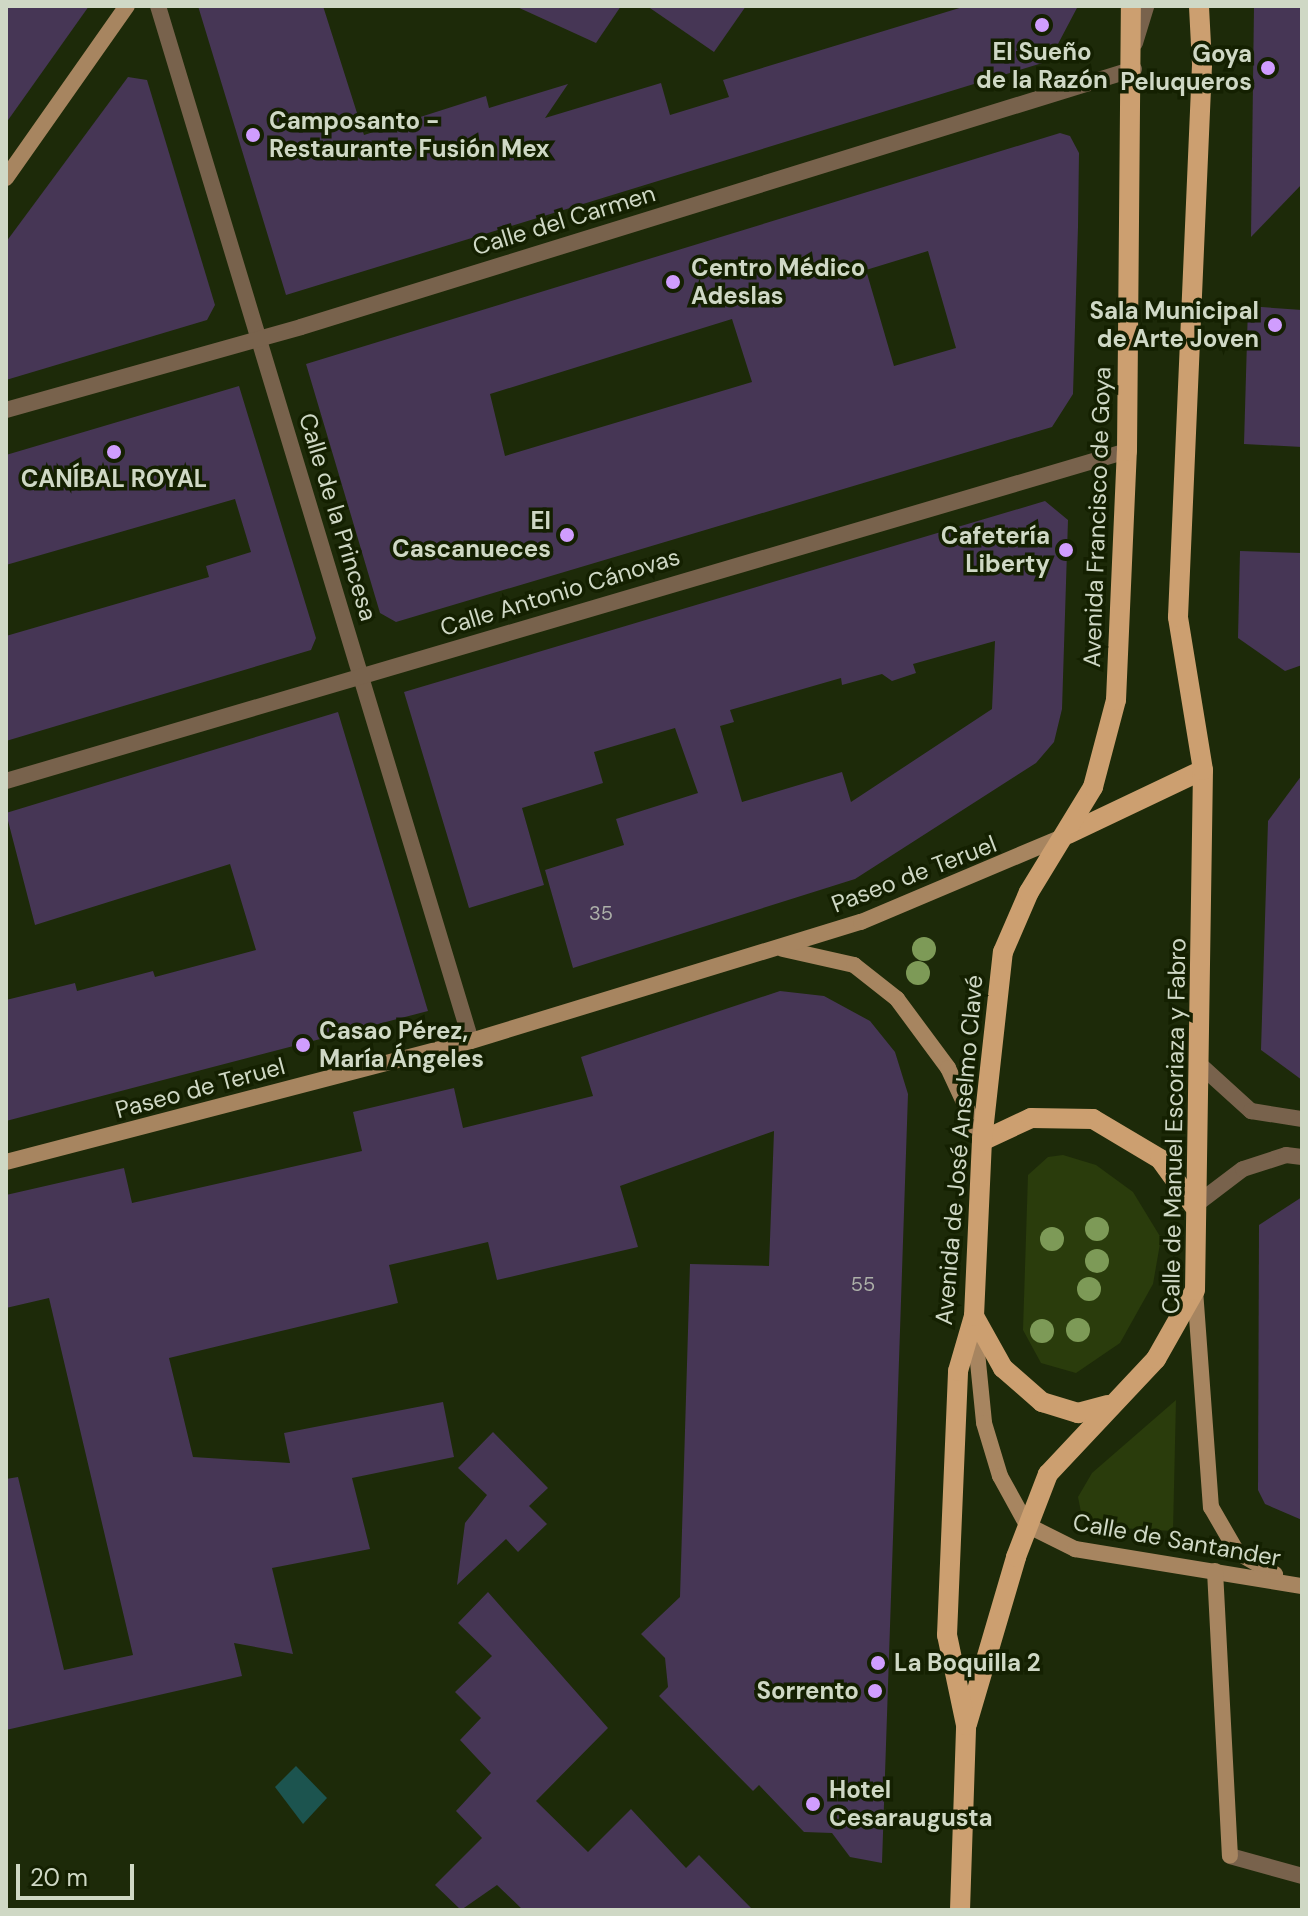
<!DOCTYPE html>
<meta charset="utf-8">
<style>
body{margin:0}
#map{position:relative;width:1308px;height:1916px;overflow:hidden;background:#1d2a09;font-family:"DM Sans",sans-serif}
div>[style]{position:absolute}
.green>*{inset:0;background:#2a3c0c}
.water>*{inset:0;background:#1c544f}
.building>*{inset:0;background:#463655}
.street>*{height:16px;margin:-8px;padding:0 8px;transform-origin:8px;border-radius:8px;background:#78624c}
.secondary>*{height:16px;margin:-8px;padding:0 8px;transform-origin:8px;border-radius:8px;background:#a78560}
.primary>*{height:20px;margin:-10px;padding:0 10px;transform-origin:10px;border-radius:10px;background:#cc9f70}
.trees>*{width:24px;height:24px;margin:-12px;border-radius:50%;background:#7d9a57}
.dots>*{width:22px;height:22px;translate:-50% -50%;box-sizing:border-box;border:4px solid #142001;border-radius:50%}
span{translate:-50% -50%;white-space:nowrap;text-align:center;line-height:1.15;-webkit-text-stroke:7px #142001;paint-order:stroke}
.number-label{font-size:20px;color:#adb0a9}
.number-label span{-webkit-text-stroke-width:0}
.poi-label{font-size:24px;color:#cfd8c5;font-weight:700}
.right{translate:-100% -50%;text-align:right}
.left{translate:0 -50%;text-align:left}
.street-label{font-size:24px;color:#cfd8c5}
.frame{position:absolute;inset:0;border:8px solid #cfd8c5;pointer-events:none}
.scale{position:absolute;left:16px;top:1864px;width:118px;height:36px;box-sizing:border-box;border:4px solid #cfd8c5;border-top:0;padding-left:10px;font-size:24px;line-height:28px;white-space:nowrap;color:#cfd8c5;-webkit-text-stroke:6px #142001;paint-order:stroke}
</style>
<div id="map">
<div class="green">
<i style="clip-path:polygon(1063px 1155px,1096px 1165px,1133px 1192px,1161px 1238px,1153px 1284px,1120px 1343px,1076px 1373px,1041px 1363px,1023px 1330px,1028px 1175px,1048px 1157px)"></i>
<i style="clip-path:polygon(1176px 1400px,1173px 1531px,1101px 1527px,1082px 1517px,1078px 1497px,1092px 1473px)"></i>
</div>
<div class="water">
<i style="clip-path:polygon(296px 1766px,327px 1798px,303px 1824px,275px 1787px)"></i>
</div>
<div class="building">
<i style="clip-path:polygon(6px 6px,89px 6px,6px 123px)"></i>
<i style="clip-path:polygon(198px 6px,323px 6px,364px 135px,486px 96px,489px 108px,568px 84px,545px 118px,661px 83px,670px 115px,729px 97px,723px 80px,966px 6px,1078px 6px,1049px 61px,286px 295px)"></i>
<i style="clip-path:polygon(515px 6px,621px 6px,596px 43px)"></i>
<i style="clip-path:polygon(647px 6px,746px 6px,714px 52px)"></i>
<i style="clip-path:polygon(1254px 6px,1302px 6px,1302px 184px,1251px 237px)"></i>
<i style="clip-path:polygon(128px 77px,147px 80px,215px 305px,207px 320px,6px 380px,6px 242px)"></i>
<i style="clip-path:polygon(evenodd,1060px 133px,1070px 136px,1079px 153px,1078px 227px,1073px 394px,1052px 427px,396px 622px,380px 613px,306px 364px,1060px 133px,928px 251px,956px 348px,894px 366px,866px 270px,928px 251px,1060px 133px,732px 319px,752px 382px,505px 456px,490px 394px,732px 319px)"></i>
<i style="clip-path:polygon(1248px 306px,1302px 310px,1302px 447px,1244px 444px)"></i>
<i style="clip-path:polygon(239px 386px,316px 638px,311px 650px,6px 741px,6px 636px,209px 577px,206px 566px,251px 552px,235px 499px,6px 565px,6px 455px)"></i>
<i style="clip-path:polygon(evenodd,1045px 501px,1068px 520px,1062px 709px,1054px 742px,1036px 763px,855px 879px,573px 968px,545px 870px,624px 845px,616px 819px,698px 793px,675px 728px,594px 752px,603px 783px,522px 808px,544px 885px,469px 908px,404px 692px,1045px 501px,995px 641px,992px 709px,851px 802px,842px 772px,742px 802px,720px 726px,734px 722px,730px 710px,841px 678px,842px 685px,882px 674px,892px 681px,916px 673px,913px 664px,995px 641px)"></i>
<i style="clip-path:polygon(1240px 551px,1302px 553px,1302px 665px,1285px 671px,1238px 638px)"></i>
<i style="clip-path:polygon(338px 712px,428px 1011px,6px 1121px,6px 1000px,75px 983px,77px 991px,153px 971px,155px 977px,256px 950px,230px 864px,35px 925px,6px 813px)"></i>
<i style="clip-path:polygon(1302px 775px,1302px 1080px,1261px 1050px,1268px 821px)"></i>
<i style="clip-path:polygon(780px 991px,824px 996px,870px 1021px,895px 1052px,908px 1094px,882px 1863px,850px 1857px,832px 1833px,804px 1832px,759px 1785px,753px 1791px,659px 1696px,668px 1687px,665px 1658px,641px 1634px,680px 1597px,690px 1264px,769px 1266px,774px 1131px,620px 1186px,638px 1247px,497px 1280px,488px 1242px,389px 1265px,398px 1303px,169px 1358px,193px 1457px,290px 1463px,284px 1433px,443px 1402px,454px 1457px,352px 1478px,370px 1549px,272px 1568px,293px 1654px,234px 1643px,242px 1676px,6px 1730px,6px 1479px,18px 1477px,64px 1670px,133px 1655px,49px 1298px,6px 1308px,6px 1195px,124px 1168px,132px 1203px,362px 1151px,353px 1112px,454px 1088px,463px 1128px,593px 1096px,581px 1057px)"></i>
<i style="clip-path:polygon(1302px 1197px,1302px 1520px,1265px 1504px,1258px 1490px,1259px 1225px)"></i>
<i style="clip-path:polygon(493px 1432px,548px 1488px,529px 1506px,547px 1524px,518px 1552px,506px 1539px,457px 1585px,465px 1523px,487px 1495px,458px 1468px)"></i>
<i style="clip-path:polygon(488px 1592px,608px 1728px,536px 1801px,588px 1852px,631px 1809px,686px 1868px,699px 1855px,753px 1910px,523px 1910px,497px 1885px,461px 1910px,435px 1885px,482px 1838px,456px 1811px,491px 1773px,460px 1740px,481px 1718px,455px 1692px,492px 1656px,458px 1623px)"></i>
</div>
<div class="street">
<i style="left:158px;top:6px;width:1081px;rotate:73.17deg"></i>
<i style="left:1135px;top:43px;width:39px;rotate:-73deg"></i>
<i style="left:6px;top:410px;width:306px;rotate:-15.7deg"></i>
<i style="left:301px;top:327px;width:872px;rotate:-17.21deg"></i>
<i style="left:6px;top:781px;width:1169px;rotate:-16.4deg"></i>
<i style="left:1198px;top:1063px;width:72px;rotate:42.2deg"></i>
<i style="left:1251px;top:1111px;width:52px;rotate:8.9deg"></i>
<i style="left:1194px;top:1206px;width:61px;rotate:-37.1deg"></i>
<i style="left:1243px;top:1169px;width:45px;rotate:-18deg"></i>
<i style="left:1286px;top:1155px;width:16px;rotate:7deg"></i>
<i style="left:1230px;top:1856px;width:75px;rotate:15.5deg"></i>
</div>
<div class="secondary">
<i style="left:6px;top:178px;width:210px;rotate:-54.9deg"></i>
<i style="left:783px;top:949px;width:73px;rotate:12.7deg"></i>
<i style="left:854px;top:965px;width:55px;rotate:38.3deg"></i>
<i style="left:897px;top:999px;width:86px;rotate:53.5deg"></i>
<i style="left:948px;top:1068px;width:78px;rotate:65.1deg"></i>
<i style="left:6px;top:1162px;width:480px;rotate:-14.6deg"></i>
<i style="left:471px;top:1041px;width:408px;rotate:-17deg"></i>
<i style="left:861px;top:922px;width:221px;rotate:-22.9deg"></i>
<i style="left:1195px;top:1290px;width:218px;rotate:85.8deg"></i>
<i style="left:1211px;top:1507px;width:52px;rotate:60deg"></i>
<i style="left:1237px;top:1552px;width:44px;rotate:30.1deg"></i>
<i style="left:974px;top:1322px;width:101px;rotate:84.3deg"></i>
<i style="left:984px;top:1423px;width:55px;rotate:73.2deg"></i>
<i style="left:1000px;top:1476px;width:56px;rotate:61.1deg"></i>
<i style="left:1027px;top:1525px;width:54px;rotate:26.6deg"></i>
<i style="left:1075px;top:1549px;width:230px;rotate:9.3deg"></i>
<i style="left:1215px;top:1571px;width:285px;rotate:87deg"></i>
</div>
<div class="primary">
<i style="left:1068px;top:834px;width:149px;rotate:-25.4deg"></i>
<i style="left:982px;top:1141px;width:54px;rotate:-25.1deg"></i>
<i style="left:1031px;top:1118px;width:62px;rotate:0.9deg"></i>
<i style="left:1093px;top:1119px;width:78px;rotate:30.8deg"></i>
<i style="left:1160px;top:1159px;width:58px;rotate:54.1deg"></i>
<i style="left:974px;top:1316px;width:60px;rotate:60.9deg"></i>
<i style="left:1003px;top:1368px;width:52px;rotate:41.1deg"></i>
<i style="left:1042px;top:1402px;width:38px;rotate:17deg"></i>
<i style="left:1078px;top:1413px;width:31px;rotate:-15deg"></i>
<i style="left:967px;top:1724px;width:174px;rotate:-73.6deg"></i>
<i style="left:1016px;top:1557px;width:89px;rotate:-68.9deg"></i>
<i style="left:1048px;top:1474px;width:158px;rotate:-46.8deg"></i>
<i style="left:1156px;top:1359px;width:79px;rotate:-60.5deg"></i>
<i style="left:1195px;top:1290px;width:520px;rotate:-89.12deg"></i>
<i style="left:1203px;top:770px;width:155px;rotate:-99.3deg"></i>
<i style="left:1178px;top:617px;width:554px;rotate:-87.51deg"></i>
<i style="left:1202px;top:64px;width:58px;rotate:-93deg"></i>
<i style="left:960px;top:1910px;width:185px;rotate:-88.1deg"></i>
<i style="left:966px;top:1725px;width:92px;rotate:-101.9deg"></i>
<i style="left:947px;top:1635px;width:264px;rotate:-87.6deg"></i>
<i style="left:958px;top:1371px;width:57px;rotate:-73.8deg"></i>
<i style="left:974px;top:1316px;width:175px;rotate:-87.4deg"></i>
<i style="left:982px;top:1141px;width:190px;rotate:-83.7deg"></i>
<i style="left:1003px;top:952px;width:65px;rotate:-66.6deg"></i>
<i style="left:1029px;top:892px;width:123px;rotate:-58.6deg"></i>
<i style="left:1093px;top:787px;width:90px;rotate:-75.2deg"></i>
<i style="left:1116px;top:700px;width:249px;rotate:-87.5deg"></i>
<i style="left:1127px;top:451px;width:445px;rotate:-89.5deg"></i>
</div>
<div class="trees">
<i style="left:924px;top:949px"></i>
<i style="left:918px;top:973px"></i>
<i style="left:1097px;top:1229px"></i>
<i style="left:1052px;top:1239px"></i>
<i style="left:1097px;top:1261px"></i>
<i style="left:1089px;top:1289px"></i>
<i style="left:1078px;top:1330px"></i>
<i style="left:1042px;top:1331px"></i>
</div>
<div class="dots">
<i style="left:1042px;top:25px;background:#d09dfe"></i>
<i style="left:1268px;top:68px;background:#d09dfe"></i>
<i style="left:253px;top:135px;background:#d09dfe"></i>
<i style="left:673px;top:282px;background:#d09dfe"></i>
<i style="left:1275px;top:325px;background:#d09dfe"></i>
<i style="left:114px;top:452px;background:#d09dfe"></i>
<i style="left:567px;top:535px;background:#d09dfe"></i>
<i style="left:1066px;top:550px;background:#d09dfe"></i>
<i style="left:303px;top:1045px;background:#d09dfe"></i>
<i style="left:878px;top:1663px;background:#d09dfe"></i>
<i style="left:875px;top:1691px;background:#d09dfe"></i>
<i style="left:813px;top:1804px;background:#d09dfe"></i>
</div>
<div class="number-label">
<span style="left:601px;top:913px">35</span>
<span style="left:863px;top:1284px">55</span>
</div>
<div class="poi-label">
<span style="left:1042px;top:66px">El Sueño<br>de la Razón</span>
<span class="right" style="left:1252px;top:68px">Goya<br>Peluqueros</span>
<span class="left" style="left:269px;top:135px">Camposanto -<br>Restaurante Fusión Mex</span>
<span class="left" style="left:691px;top:282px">Centro Médico<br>Adeslas</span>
<span class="right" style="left:1259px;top:325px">Sala Municipal<br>de Arte Joven</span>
<span style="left:114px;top:479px">CANÍBAL ROYAL</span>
<span class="right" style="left:551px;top:535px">El<br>Cascanueces</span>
<span class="right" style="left:1050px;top:550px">Cafetería<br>Liberty</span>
<span class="left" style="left:319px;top:1045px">Casao Pérez,<br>María Ángeles</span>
<span class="left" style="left:894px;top:1663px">La Boquilla 2</span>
<span class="right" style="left:859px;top:1691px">Sorrento</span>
<span class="left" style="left:829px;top:1804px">Hotel<br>Cesaraugusta</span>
</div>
<div class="street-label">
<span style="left:564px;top:220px;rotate:-17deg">Calle del Carmen</span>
<span style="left:338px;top:517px;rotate:73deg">Calle de la Princesa</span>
<span style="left:1097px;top:517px;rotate:-88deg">Avenida Francisco de Goya</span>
<span style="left:560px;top:592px;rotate:-17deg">Calle Antonio Cánovas</span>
<span style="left:914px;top:874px;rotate:-21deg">Paseo de Teruel</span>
<span style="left:200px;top:1088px;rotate:-15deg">Paseo de Teruel</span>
<span style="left:1174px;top:1126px;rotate:-89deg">Calle de Manuel Escoriaza y Fabro</span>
<span style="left:959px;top:1150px;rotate:-85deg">Avenida de José Anselmo Clavé</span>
<span style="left:1177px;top:1540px;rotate:10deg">Calle de Santander</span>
</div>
<div class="frame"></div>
<div class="scale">20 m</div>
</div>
